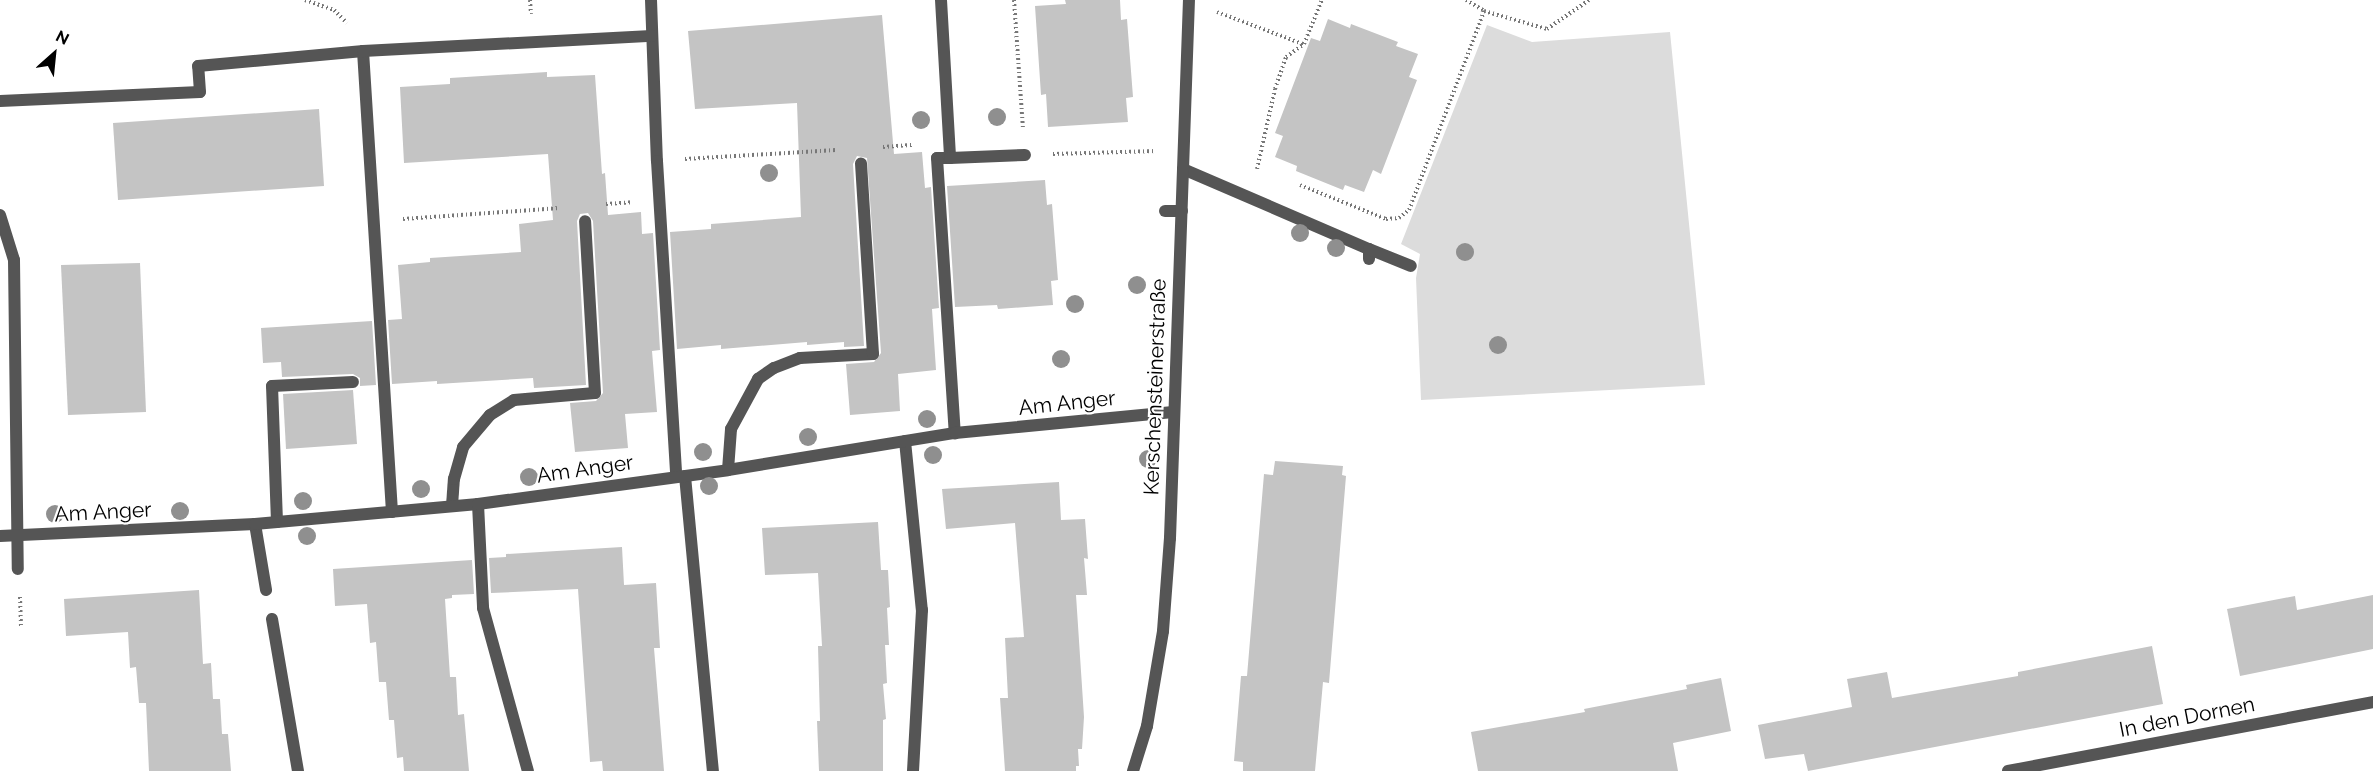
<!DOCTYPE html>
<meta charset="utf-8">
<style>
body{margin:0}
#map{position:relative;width:2373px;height:771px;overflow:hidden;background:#fff;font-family:Raleway,sans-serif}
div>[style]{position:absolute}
.green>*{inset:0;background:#dcdcdc}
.building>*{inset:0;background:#c4c4c4}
.path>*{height:4px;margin-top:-2px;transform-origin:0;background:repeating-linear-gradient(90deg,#777 0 1.5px,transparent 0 4.5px)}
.service>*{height:12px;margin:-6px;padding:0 6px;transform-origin:6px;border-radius:6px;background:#555}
.minor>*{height:12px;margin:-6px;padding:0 6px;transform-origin:6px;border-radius:6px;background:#555}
.trees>*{width:18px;height:18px;margin:-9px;border-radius:50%;background:#8f8f8f}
span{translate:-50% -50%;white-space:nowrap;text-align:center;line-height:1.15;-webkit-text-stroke:4.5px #fff;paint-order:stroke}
.street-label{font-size:21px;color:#000}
.north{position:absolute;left:24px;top:24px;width:60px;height:60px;-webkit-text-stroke:4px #fff;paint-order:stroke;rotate:27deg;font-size:16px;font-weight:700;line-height:24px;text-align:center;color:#000}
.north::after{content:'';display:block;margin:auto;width:21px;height:27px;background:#000;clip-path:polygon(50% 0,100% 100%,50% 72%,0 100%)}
</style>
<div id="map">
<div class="green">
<i style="clip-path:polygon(1487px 25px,1532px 42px,1670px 32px,1705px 385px,1421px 400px,1416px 278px,1420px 254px,1401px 244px)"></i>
</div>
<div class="building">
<i style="clip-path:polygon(1065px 0,1120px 0,1121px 20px,1127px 19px,1133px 97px,1126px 98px,1128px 122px,1048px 127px,1046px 94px,1041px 95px,1035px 6px,1066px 4px)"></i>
<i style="clip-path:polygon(882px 15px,894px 154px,922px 152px,925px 188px,931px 187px,939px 308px,932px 309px,936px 370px,898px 374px,900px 411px,850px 415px,846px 364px,874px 362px,881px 353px,867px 158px,857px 156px,853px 164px,864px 346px,844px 347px,844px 342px,807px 345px,807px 342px,721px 349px,721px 345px,677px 349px,670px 232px,711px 229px,711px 224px,801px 217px,797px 103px,695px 109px,688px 31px)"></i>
<i style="clip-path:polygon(1328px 19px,1350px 28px,1351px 24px,1398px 42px,1396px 46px,1418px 54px,1409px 77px,1417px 80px,1381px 174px,1373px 170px,1364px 192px,1345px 185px,1343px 190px,1296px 171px,1297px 166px,1275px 157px,1283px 136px,1275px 133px,1311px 38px,1320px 41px)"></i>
<i style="clip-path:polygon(547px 72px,547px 77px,595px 75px,602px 174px,605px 173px,608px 215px,641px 212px,642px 234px,653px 233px,660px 350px,652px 351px,657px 412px,625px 414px,628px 448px,575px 452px,570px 403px,596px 401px,603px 393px,593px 221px,588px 213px,580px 214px,577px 221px,586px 385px,534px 388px,533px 378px,437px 384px,437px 381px,392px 384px,388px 320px,402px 319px,398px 265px,430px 262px,430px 258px,521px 252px,519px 224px,553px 220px,548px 154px,404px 163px,400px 87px,450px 84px,450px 78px)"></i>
<i style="clip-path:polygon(319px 109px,324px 186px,118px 200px,113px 123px)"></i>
<i style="clip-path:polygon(1045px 180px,1047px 205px,1052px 204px,1058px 280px,1051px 281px,1053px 305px,998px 309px,997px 305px,955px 307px,947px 186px)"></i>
<i style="clip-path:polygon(140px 263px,146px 412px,68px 415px,61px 265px)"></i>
<i style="clip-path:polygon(372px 321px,376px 385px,360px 386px,360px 378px,353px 374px,282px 377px,281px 362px,263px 363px,261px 328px)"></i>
<i style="clip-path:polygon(353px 390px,357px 444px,286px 449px,283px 394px)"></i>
<i style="clip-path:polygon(1275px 461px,1343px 466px,1342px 475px,1346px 476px,1329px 683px,1323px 682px,1315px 771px,1243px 771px,1243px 762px,1234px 761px,1241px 676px,1247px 676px,1264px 474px,1273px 475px)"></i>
<i style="clip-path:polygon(1059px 482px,1061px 520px,1085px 519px,1088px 559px,1084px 558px,1087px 595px,1076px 595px,1084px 717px,1082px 749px,1078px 749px,1079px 766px,1076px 766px,1076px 771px,1005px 771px,1000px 698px,1008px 698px,1005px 638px,1024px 637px,1015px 523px,946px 529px,942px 489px)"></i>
<i style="clip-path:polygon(878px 522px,881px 570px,888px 570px,890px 607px,887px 608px,889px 645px,885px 645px,887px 683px,883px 684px,886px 719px,883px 720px,883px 771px,819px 771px,817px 721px,820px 721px,818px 646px,822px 646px,818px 573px,765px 575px,762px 528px)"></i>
<i style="clip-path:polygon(622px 547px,624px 585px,656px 583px,660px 648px,654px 648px,664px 771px,603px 771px,602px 761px,590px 762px,578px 589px,491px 593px,489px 558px,506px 557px,506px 554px)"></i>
<i style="clip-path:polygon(472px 560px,474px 594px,452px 595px,452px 598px,445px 599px,450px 677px,456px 677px,458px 715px,464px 714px,469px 771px,404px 771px,403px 757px,397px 758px,394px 720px,389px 720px,386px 682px,379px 682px,376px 642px,370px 643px,367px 604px,335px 606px,333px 569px)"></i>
<i style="clip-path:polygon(199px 590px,203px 664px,211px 663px,213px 699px,220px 699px,222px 734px,228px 734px,231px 771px,149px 771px,146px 703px,139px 703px,136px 667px,130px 668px,128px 632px,66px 636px,64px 599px)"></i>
<i style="clip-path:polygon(2373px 595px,2373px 649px,2240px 676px,2227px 609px,2295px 596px,2297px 610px)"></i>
<i style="clip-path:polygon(2152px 646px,2163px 704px,1808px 771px,1804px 754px,1765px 759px,1758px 725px,1852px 707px,1847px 679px,1887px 672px,1892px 698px,2018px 676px,2018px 672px)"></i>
<i style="clip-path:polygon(1721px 678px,1731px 731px,1673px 743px,1678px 771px,1478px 771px,1471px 732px,1585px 712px,1584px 709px,1687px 689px,1686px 685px)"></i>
</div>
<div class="path">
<i style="left:305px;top:0;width:31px;rotate:19deg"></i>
<i style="left:334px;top:10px;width:18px;rotate:45deg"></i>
<i style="left:530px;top:0;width:14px;rotate:86deg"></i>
<i style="left:1014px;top:0;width:128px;rotate:86deg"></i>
<i style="left:1466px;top:0;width:21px;rotate:31deg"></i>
<i style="left:1484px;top:11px;width:66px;rotate:15.9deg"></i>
<i style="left:1547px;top:29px;width:51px;rotate:-34.6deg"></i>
<i style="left:1217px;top:12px;width:92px;rotate:20.4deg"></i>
<i style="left:883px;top:147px;width:31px;rotate:-4deg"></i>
<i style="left:1053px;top:154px;width:103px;rotate:-1.7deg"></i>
<i style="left:685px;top:159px;width:151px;rotate:-3.4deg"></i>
<i style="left:1257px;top:169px;width:82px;rotate:-77.3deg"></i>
<i style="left:1275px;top:89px;width:34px;rotate:-71deg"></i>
<i style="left:1286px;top:57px;width:22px;rotate:-36deg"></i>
<i style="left:1304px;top:44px;width:48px;rotate:-67.8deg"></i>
<i style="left:1300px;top:185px;width:92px;rotate:21.6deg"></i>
<i style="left:1386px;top:219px;width:13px;rotate:-4deg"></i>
<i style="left:1399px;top:218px;width:13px;rotate:-39deg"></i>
<i style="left:1409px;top:210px;width:213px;rotate:-69.3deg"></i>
<i style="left:606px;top:204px;width:26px;rotate:-4deg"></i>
<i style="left:403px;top:219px;width:157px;rotate:-4deg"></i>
<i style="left:20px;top:597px;width:29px;rotate:88deg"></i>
</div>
<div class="service">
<i style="left:651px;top:0;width:161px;rotate:87.9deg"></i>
<i style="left:657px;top:161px;width:316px;rotate:86.5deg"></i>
<i style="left:941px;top:0;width:158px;rotate:86.7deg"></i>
<i style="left:950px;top:158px;width:13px;rotate:180deg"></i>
<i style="left:937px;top:158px;width:276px;rotate:86.3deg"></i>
<i style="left:363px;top:51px;width:462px;rotate:86.4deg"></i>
<i style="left:0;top:101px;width:200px;rotate:-2.6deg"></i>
<i style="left:200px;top:92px;width:26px;rotate:-94deg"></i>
<i style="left:198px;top:66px;width:166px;rotate:-5.2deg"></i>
<i style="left:363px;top:51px;width:289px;rotate:-3deg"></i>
<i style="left:950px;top:158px;width:75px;rotate:-2.3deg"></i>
<i style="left:1183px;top:169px;width:202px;rotate:23.3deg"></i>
<i style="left:1369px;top:249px;width:10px;rotate:90deg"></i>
<i style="left:1165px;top:211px;width:17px"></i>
<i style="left:0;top:215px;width:47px;rotate:72.7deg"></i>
<i style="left:14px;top:260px;width:309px;rotate:89.3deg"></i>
<i style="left:1369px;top:249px;width:45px;rotate:22deg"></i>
<i style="left:905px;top:441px;width:170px;rotate:84.3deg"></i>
<i style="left:922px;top:610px;width:161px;rotate:93.2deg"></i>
<i style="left:728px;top:470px;width:41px;rotate:-85.8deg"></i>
<i style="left:731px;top:429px;width:57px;rotate:-61.6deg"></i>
<i style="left:758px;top:379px;width:19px;rotate:-35deg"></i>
<i style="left:774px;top:368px;width:28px;rotate:-21deg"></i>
<i style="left:800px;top:358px;width:73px;rotate:-3.1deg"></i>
<i style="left:873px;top:354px;width:191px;rotate:-93.6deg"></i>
<i style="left:685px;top:476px;width:296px;rotate:84.6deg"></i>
<i style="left:478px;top:504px;width:104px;rotate:87.2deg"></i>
<i style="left:483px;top:608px;width:169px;rotate:74.6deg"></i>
<i style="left:452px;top:506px;width:27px;rotate:-86deg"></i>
<i style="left:454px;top:479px;width:33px;rotate:-74deg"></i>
<i style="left:463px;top:447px;width:42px;rotate:-49.8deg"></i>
<i style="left:490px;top:415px;width:28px;rotate:-32deg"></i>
<i style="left:514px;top:400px;width:81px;rotate:-4.9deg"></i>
<i style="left:595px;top:393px;width:172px;rotate:-93.3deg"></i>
<i style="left:277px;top:522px;width:136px;rotate:-92.1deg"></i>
<i style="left:272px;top:386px;width:81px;rotate:-2.8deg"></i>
<i style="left:255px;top:524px;width:67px;rotate:80.5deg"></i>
<i style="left:272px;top:619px;width:154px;rotate:80.3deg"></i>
</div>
<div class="minor">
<i style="left:0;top:536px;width:255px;rotate:-2.7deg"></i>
<i style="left:255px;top:524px;width:224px;rotate:-5.1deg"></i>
<i style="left:478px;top:504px;width:252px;rotate:-7.7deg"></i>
<i style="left:728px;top:470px;width:230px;rotate:-9.3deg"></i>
<i style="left:955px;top:433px;width:219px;rotate:-5.5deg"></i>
<i style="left:1133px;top:771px;width:47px;rotate:-72.7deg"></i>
<i style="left:1147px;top:726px;width:96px;rotate:-80.4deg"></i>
<i style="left:1163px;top:631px;width:93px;rotate:-85.7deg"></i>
<i style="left:1170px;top:538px;width:538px;rotate:-87.98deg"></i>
<i style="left:2008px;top:771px;width:371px;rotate:-10.7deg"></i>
</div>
<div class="trees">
<i style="left:997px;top:117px"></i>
<i style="left:921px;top:120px"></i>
<i style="left:769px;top:173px"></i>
<i style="left:1300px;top:233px"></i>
<i style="left:1336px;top:248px"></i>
<i style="left:1465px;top:252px"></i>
<i style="left:1137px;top:285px"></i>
<i style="left:1075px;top:304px"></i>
<i style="left:1498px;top:345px"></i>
<i style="left:1061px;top:359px"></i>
<i style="left:927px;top:419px"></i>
<i style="left:808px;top:437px"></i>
<i style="left:703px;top:452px"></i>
<i style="left:933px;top:455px"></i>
<i style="left:1148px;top:459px"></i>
<i style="left:529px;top:477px"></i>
<i style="left:709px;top:486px"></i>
<i style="left:421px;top:489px"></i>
<i style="left:303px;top:501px"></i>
<i style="left:180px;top:511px"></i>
<i style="left:55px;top:514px"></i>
<i style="left:307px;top:536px"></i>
</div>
<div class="street-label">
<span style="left:1155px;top:387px;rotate:-88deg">Kerschensteinerstraße</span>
<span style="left:1067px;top:403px;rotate:-6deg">Am Anger</span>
<span style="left:585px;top:469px;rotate:-8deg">Am Anger</span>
<span style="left:103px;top:512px;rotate:-3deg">Am Anger</span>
<span style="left:2187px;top:717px;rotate:-11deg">In den Dornen</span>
</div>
<div class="north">N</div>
</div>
